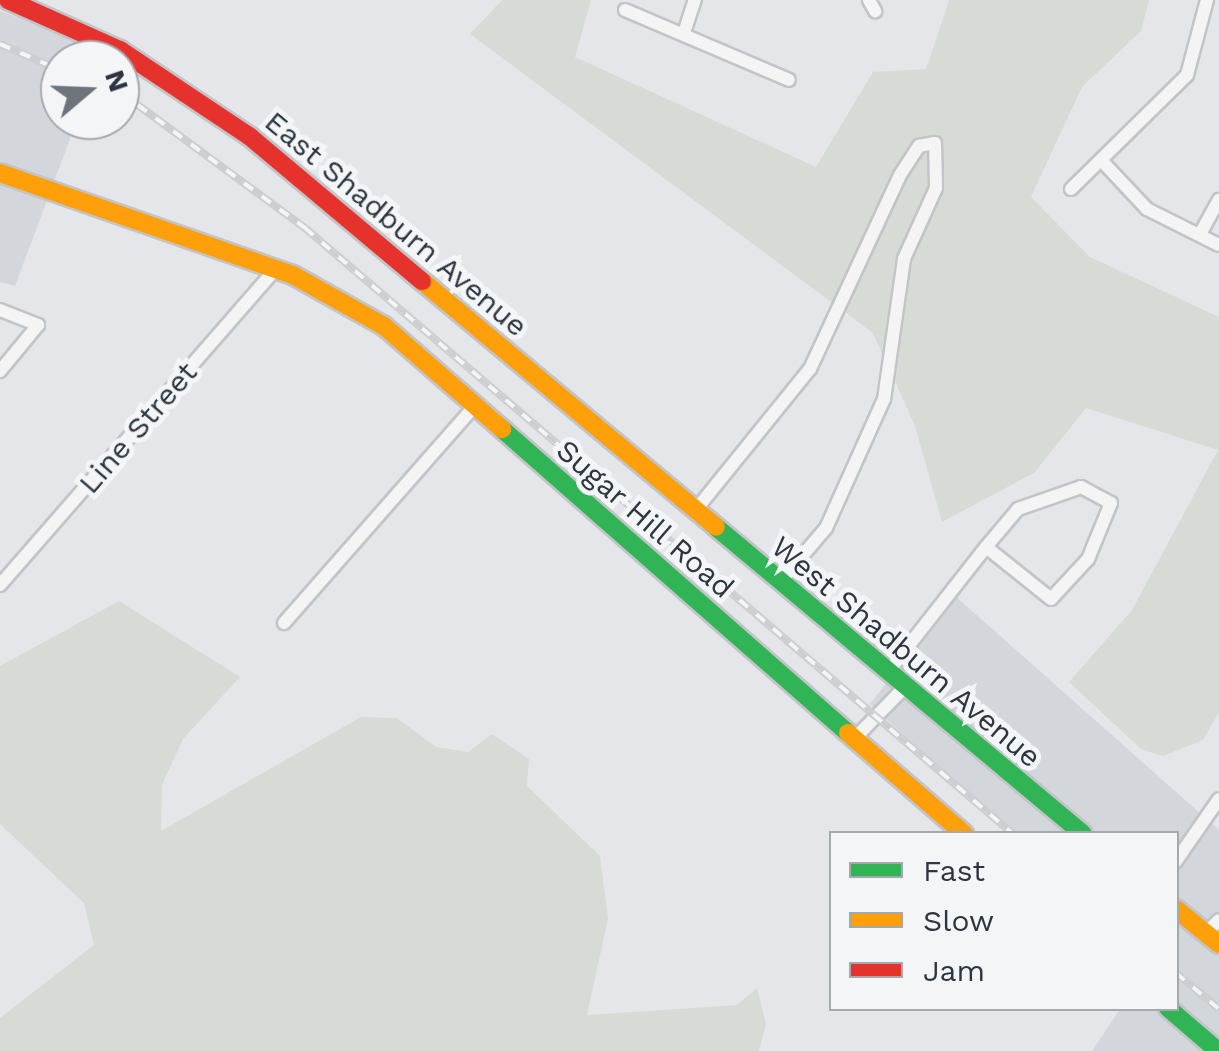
<!DOCTYPE html>
<style>
body{margin:0}
#map{position:relative;width:1219px;height:1051px;overflow:hidden;background:#e4e6e9;font-family:"Work Sans",sans-serif}
div>[style]{position:absolute}
.built>*{inset:0;background:#d3d6db}
.green>*{inset:0;background:#d6dcd5}
.roads{filter:drop-shadow(2px 0 #c3c4c7) drop-shadow(-2px 0 #c3c4c7) drop-shadow(0 2px #c3c4c7) drop-shadow(0 -2px #c3c4c7)}
.street>*{height:12px;margin:-6px;padding:0 6px;transform-origin:6px;border-radius:6px;background:#f4f4f5}
.fast>*{height:18px;margin:-9px;padding:0 9px;transform-origin:9px;border-radius:9px;background:#30b455}
.slow>*{height:18px;margin:-9px;padding:0 9px;transform-origin:9px;border-radius:9px;background:#ff9f0a}
.jam>*{height:18px;margin:-9px;padding:0 9px;transform-origin:9px;border-radius:9px;background:#e5322d}
.rail>*{height:8px;margin-top:-4px;transform-origin:0;background:repeating-linear-gradient(90deg,#f3f5f7 0 11px,#cdced0 0 22px);box-sizing:border-box;border-block:2px solid #cdced0}
span{translate:-50% -50%;white-space:nowrap;text-align:center;line-height:1.15;-webkit-text-stroke:10px #f3f5f7;paint-order:stroke}
.street-label{font-size:30px;color:#2d3640}
.legend{position:absolute;left:829px;top:831px;width:350px;height:180px;box-sizing:border-box;background:#f3f5f7;border:2px solid #a4a9ae;margin:0;padding:12px 18px;list-style:none;font-size:30px;color:#2d3640}
.legend li{display:flex;align-items:center;gap:20px;height:50px}
.legend b{width:50px;border:2px solid #a4a9ae}
.north{position:absolute;left:40px;top:40px;width:100px;height:100px;box-sizing:border-box;background:#f3f5f7;border:2px solid #a4a9ae;border-radius:50%;rotate:71deg;font-size:28px;font-weight:700;line-height:40px;text-align:center;color:#2d3640}
.north::after{content:'';display:block;margin:auto;width:35px;height:45px;background:#6d747b;clip-path:polygon(50% 0,100% 100%,50% 72%,0 100%)}
</style>
<div id="map">
<div class="built">
<i style="clip-path:polygon(0 11px,103px 50px,99px 60px,60px 60px,60px 120px,77px 120px,15px 286px,0 282px)"></i>
<i style="clip-path:polygon(955px 596px,1219px 830px,1219px 1051px,1092px 1051px,1120px 1009px,1176px 1008px,1176px 834px,1010px 833px,870px 704px)"></i>
</div>
<div class="green">
<i style="clip-path:polygon(502px 0,591px 0,575px 57px,816px 167px,873px 72px,926px 69px,949px 0,1149px 0,1141px 31px,1082px 87px,1031px 197px,1090px 257px,1219px 317px,1219px 712px,1203px 740px,1163px 756px,1141px 749px,1069px 682px,1132px 610px,1218px 450px,1086px 408px,1034px 473px,942px 522px,915px 426px,873px 333px,470px 34px)"></i>
<i style="clip-path:polygon(119px 601px,240px 677px,183px 739px,162px 785px,161px 831px,361px 717px,397px 718px,436px 747px,468px 752px,492px 734px,529px 759px,527px 786px,600px 856px,608px 919px,587px 1015px,737px 1005px,757px 988px,766px 1024px,759px 1051px,0 1051px,0 1018px,94px 945px,84px 903px,0 824px,0 666px)"></i>
</div>
<div class="roads">
<div class="street">
<i style="left:869px;top:0;width:13px;rotate:61deg"></i>
<i style="left:625px;top:10px;width:178px;rotate:23.1deg"></i>
<i style="left:684px;top:33px;width:35px;rotate:-72deg"></i>
<i style="left:1101px;top:160px;width:67px;rotate:46.8deg"></i>
<i style="left:1147px;top:209px;width:80px;rotate:26.6deg"></i>
<i style="left:1071px;top:189px;width:163px;rotate:-44.5deg"></i>
<i style="left:1187px;top:75px;width:78px;rotate:-75.1deg"></i>
<i style="left:1200px;top:234px;width:39px;rotate:-61deg"></i>
<i style="left:0;top:310px;width:41px;rotate:21.5deg"></i>
<i style="left:38px;top:325px;width:60px;rotate:129.6deg"></i>
<i style="left:1081px;top:487px;width:34px;rotate:28deg"></i>
<i style="left:1111px;top:503px;width:61px;rotate:112.3deg"></i>
<i style="left:1088px;top:559px;width:54px;rotate:132.8deg"></i>
<i style="left:1051px;top:599px;width:83px;rotate:-141.3deg"></i>
<i style="left:986px;top:547px;width:50px;rotate:-49.9deg"></i>
<i style="left:1018px;top:509px;width:67px;rotate:-19.2deg"></i>
<i style="left:694px;top:512px;width:184px;rotate:-51deg"></i>
<i style="left:810px;top:369px;width:214px;rotate:-65.1deg"></i>
<i style="left:900px;top:175px;width:35px;rotate:-57deg"></i>
<i style="left:919px;top:146px;width:16px;rotate:-11deg"></i>
<i style="left:935px;top:143px;width:45px;rotate:88.7deg"></i>
<i style="left:936px;top:188px;width:78px;rotate:114.3deg"></i>
<i style="left:904px;top:259px;width:141px;rotate:98.1deg"></i>
<i style="left:884px;top:399px;width:141px;rotate:114.2deg"></i>
<i style="left:826px;top:528px;width:71px;rotate:130.4deg"></i>
<i style="left:0;top:585px;width:418px;rotate:-48.9deg"></i>
<i style="left:284px;top:623px;width:288px;rotate:-48.7deg"></i>
<i style="left:888px;top:672px;width:159px;rotate:-51.9deg"></i>
<i style="left:855px;top:738px;width:71px;rotate:-45.6deg"></i>
<i style="left:1176px;top:861px;width:75px;rotate:-55.3deg"></i>
<i style="left:1206px;top:933px;width:18px;rotate:-45deg"></i>
</div>
<div class="fast">
<i style="left:502px;top:429px;width:461px;rotate:41.3deg"></i>
<i style="left:716px;top:527px;width:478px;rotate:39.9deg"></i>
<i style="left:1168px;top:1008px;width:66px;rotate:40.7deg"></i>
</div>
<div class="slow">
<i style="left:0;top:173px;width:310px;rotate:19.2deg"></i>
<i style="left:293px;top:275px;width:104px;rotate:29.3deg"></i>
<i style="left:384px;top:326px;width:157px;rotate:41.1deg"></i>
<i style="left:422px;top:281px;width:383px;rotate:39.9deg"></i>
<i style="left:848px;top:733px;width:154px;rotate:41deg"></i>
<i style="left:1176px;top:909px;width:55px;rotate:39.1deg"></i>
</div>
<div class="jam">
<i style="left:8px;top:0;width:123px;rotate:24.1deg"></i>
<i style="left:120px;top:50px;width:155px;rotate:33.7deg"></i>
<i style="left:249px;top:136px;width:226px;rotate:40deg"></i>
</div>
</div>
<div class="rail">
<i style="left:0;top:44px;width:65px;rotate:23.4deg"></i>
<i style="left:120px;top:92px;width:230px;rotate:36.3deg"></i>
<i style="left:305px;top:228px;width:932px;rotate:40.56deg"></i>
<i style="left:1176px;top:973px;width:56px;rotate:39.9deg"></i>
</div>
<div class="street-label">
<span style="left:396px;top:224px;rotate:40deg">East Shadburn Avenue</span>
<span style="left:138px;top:428px;rotate:-49deg">Line Street</span>
<span style="left:645px;top:519px;rotate:41deg">Sugar Hill Road</span>
<span style="left:906px;top:652px;rotate:40deg">West Shadburn Avenue</span>
</div>
<ul class="legend">
<li><b style="height:12px;background:#30b455"></b>Fast</li>
<li><b style="height:12px;background:#ff9f0a"></b>Slow</li>
<li><b style="height:12px;background:#e5322d"></b>Jam</li>
</ul>
<div class="north">N</div>
</div>
